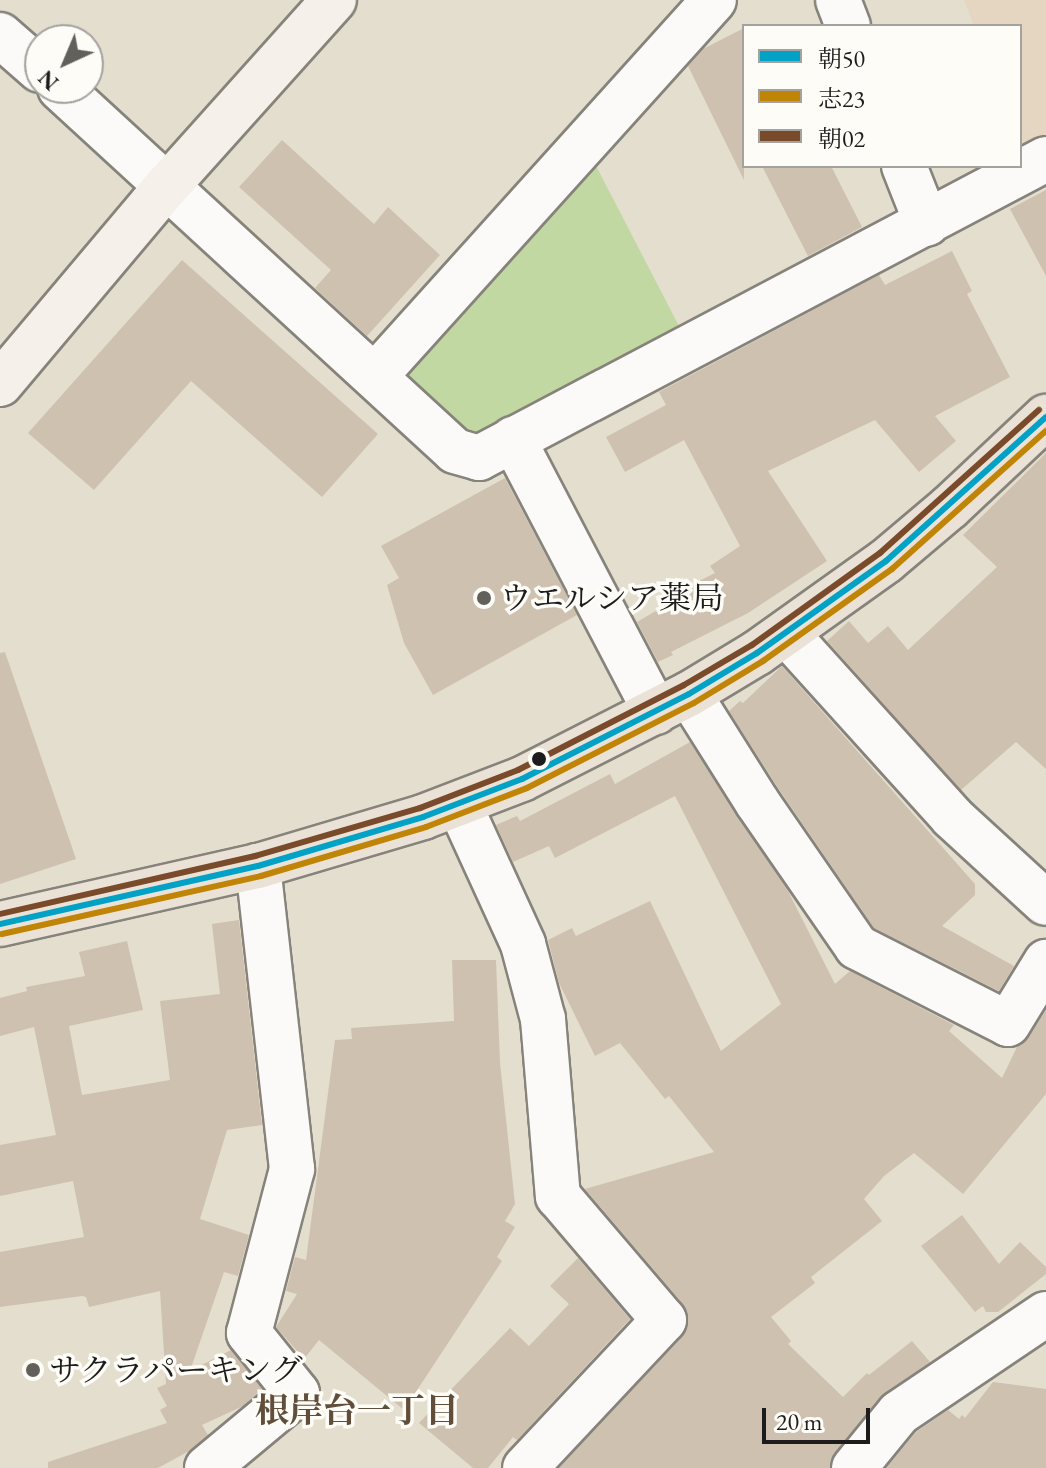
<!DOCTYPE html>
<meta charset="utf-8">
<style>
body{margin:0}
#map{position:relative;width:1046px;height:1468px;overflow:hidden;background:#e4dece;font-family:"EB Garamond","Noto Serif JP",serif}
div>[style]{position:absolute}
.built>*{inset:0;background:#e4d6c0}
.green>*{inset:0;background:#c2d8a3}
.building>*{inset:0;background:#cfc1b0}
.roads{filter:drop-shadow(2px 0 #86837b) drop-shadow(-2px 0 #86837b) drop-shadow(0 2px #86837b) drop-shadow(0 -2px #86837b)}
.street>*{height:44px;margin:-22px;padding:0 22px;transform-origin:22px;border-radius:22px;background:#fbfaf8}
.secondary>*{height:44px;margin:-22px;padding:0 22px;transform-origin:22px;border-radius:22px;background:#f5f1ea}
.primary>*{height:44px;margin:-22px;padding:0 22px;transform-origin:22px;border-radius:22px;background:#ebe2d7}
.bus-1>*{height:6px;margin:-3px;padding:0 3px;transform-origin:3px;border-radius:3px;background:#01a2c5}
.bus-2>*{height:6px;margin:-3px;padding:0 3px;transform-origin:3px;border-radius:3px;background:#c08407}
.bus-3>*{height:6px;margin:-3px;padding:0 3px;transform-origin:3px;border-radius:3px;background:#7a4b2a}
.dots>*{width:22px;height:22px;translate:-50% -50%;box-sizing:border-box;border:4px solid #fdfcf7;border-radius:50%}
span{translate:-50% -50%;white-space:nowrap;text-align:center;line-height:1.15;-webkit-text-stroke:7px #fdfcf7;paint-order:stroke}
.poi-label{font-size:32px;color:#1c1c1c}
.left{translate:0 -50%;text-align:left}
.neighbourhood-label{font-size:34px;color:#614e3a;font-weight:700}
.legend{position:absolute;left:742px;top:24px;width:280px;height:144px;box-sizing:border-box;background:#fdfcf7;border:2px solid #a3a29f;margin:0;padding:10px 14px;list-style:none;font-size:24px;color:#1c1c1c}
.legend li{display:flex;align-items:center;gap:16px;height:40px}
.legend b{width:40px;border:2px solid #a3a29f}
.north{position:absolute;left:24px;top:24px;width:80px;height:80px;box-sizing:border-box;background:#fdfcf7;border:2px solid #a3a29f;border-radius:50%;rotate:224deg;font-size:22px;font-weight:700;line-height:32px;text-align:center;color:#1c1c1c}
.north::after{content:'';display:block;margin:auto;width:28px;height:36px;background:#62605a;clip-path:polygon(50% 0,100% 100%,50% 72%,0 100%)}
.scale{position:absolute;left:762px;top:1408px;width:108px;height:36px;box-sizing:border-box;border:4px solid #1c1c1c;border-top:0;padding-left:10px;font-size:24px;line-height:28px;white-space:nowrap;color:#1c1c1c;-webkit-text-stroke:6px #fdfcf7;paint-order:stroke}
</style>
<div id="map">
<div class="built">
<i style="clip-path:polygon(964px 0,1046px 0,1046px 146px,1028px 156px,1020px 137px,1020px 26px,974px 26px)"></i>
</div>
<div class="green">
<i style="clip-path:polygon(592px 158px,681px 330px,481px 436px,461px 433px,408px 383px,406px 366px)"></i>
</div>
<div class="building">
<i style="clip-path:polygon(744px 28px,744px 180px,688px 66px,703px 49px)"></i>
<i style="clip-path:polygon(282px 140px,374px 224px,388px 207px,440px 255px,367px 336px,315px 288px,331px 270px,239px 187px)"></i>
<i style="clip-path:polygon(762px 166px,831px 166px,862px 227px,808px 256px)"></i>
<i style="clip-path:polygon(1046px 190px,1046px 276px,1010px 209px)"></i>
<i style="clip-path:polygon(952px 251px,972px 291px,967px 294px,1010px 377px,935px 416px,956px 441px,919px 472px,875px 420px,768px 471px,827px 561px,748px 613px,671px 652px,673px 655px,658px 662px,637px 622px,683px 595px,681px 590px,715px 573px,710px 566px,740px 546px,684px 440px,625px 472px,606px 437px,666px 405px,659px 392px,879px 275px,885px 285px)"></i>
<i style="clip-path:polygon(182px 260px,378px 434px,322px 497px,191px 381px,94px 490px,28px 433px)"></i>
<i style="clip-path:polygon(1046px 453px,1046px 769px,1016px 742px,961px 790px,827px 641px,849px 621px,868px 643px,888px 626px,908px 650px,997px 567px,963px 535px)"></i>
<i style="clip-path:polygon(505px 478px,577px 615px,433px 695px,404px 643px,387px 585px,399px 578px,381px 546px)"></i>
<i style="clip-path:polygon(5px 652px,76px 859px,0 884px,0 653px)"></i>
<i style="clip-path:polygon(782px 666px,975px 884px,975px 895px,942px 926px,1014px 966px,999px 991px,874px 928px,778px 788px,729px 711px,740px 701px,743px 703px)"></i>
<i style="clip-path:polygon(690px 742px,788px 891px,835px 984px,850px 971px,954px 1025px,949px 1031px,1002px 1078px,1017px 1047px,1029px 1037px,1046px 1010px,1046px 1094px,963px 1194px,914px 1153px,884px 1176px,864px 1199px,882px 1221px,811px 1277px,815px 1283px,771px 1317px,791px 1341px,788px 1344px,843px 1397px,867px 1373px,869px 1375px,912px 1341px,930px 1362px,880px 1397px,835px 1452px,830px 1468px,559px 1468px,682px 1337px,688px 1326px,683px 1304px,585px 1189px,714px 1152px,669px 1096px,665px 1099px,620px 1043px,595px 1056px,559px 983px,548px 940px,572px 928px,576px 936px,650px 901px,721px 1051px,781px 1004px,675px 796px,555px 858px,549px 846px,513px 862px,496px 825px,517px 816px,520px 821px,610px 774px,615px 784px)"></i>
<i style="clip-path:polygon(239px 920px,262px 1125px,227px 1130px,200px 1219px,249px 1235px,238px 1276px,224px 1272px,190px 1371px,231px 1350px,262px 1389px,243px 1406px,202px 1425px,208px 1435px,189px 1451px,158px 1468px,48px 1468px,48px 1462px,167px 1423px,160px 1410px,167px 1406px,157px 1388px,166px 1384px,160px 1291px,89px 1307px,86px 1297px,82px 1296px,0 1307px,0 1252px,84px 1237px,73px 1181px,0 1196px,0 1145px,56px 1135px,34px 1027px,0 1036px,0 998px,27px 991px,26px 987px,85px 976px,79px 952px,127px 941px,143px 1010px,69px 1026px,82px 1095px,170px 1080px,160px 1001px,220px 994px,212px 924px)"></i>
<i style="clip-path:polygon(452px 960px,496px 960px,500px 1063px,515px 1204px,505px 1221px,515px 1227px,497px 1257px,502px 1261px,404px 1410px,319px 1340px,304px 1359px,276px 1327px,297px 1294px,286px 1291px,295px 1257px,306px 1260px,335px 1040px,352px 1039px,351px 1028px,454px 1021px)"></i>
<i style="clip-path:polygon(962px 1215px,999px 1264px,1020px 1242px,1046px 1267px,1046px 1274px,998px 1312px,986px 1312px,983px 1306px,975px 1312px,921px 1246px)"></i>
<i style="clip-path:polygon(578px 1258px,630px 1319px,517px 1440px,513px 1437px,488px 1468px,473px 1468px,419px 1423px,510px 1328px,529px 1346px,569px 1304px,550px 1286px)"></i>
<i style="clip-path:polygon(993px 1382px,1046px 1389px,1046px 1468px,886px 1468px,916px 1432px,948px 1410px,959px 1419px,962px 1415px,965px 1418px)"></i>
</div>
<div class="roads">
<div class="street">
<i style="left:838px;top:0;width:28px;rotate:69deg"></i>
<i style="left:0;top:35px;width:53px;rotate:41.2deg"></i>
<i style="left:60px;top:88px;width:536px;rotate:42.58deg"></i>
<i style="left:455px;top:451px;width:25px;rotate:16deg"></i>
<i style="left:479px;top:458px;width:641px;rotate:-27.8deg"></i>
<i style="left:904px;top:166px;width:62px;rotate:68.4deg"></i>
<i style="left:375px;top:376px;width:506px;rotate:-47.96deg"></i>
<i style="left:513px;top:439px;width:308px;rotate:62.4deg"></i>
<i style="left:786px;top:633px;width:248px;rotate:47.9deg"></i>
<i style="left:952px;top:817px;width:127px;rotate:42.5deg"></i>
<i style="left:689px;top:694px;width:128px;rotate:57.8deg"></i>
<i style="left:757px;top:802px;width:176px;rotate:55.4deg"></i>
<i style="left:857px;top:947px;width:169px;rotate:27deg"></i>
<i style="left:1008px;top:1024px;width:73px;rotate:-58.5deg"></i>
<i style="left:459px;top:804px;width:154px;rotate:65.4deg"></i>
<i style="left:523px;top:944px;width:78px;rotate:75.1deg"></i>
<i style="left:543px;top:1019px;width:178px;rotate:85.2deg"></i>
<i style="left:558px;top:1196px;width:163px;rotate:49.5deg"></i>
<i style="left:664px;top:1320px;width:203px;rotate:133.2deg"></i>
<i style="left:207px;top:1468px;width:117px;rotate:-39.8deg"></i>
<i style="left:297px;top:1393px;width:77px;rotate:-128.7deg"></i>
<i style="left:249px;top:1333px;width:170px;rotate:-75.3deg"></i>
<i style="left:292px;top:1169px;width:305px;rotate:-96.4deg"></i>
<i style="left:854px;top:1468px;width:71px;rotate:-50.7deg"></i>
<i style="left:899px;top:1413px;width:177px;rotate:-34deg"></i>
</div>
<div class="secondary">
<i style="left:0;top:384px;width:259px;rotate:-49.9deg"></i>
<i style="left:167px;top:186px;width:250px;rotate:-48.1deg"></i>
</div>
<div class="primary">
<i style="left:0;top:924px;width:264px;rotate:-12.7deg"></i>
<i style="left:258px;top:866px;width:172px;rotate:-16.5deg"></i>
<i style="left:423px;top:817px;width:106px;rotate:-21deg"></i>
<i style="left:522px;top:779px;width:187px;rotate:-27deg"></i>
<i style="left:689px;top:694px;width:79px;rotate:-31.1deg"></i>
<i style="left:757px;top:653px;width:158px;rotate:-35.5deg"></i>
<i style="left:886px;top:561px;width:84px;rotate:-40.2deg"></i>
<i style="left:950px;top:507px;width:132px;rotate:-43.2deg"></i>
</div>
</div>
<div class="bus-1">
<i style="left:0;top:924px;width:264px;rotate:-12.7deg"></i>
<i style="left:258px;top:866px;width:172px;rotate:-16.5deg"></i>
<i style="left:423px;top:817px;width:106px;rotate:-21deg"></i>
<i style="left:522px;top:779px;width:187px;rotate:-27deg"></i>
<i style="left:689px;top:694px;width:79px;rotate:-31.1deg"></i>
<i style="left:757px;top:653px;width:158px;rotate:-35.5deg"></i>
<i style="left:886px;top:561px;width:215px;rotate:-42deg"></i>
</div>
<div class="bus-2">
<i style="left:2px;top:934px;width:265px;rotate:-12.6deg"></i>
<i style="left:261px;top:876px;width:172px;rotate:-16.5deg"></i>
<i style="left:426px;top:827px;width:108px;rotate:-21.1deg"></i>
<i style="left:527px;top:788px;width:187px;rotate:-27deg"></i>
<i style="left:694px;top:703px;width:81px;rotate:-31.3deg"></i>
<i style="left:763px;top:661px;width:158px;rotate:-35.5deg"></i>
<i style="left:892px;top:569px;width:207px;rotate:-41.9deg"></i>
</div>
<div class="bus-3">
<i style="left:0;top:914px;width:262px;rotate:-12.8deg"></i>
<i style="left:255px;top:856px;width:172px;rotate:-16.2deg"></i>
<i style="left:420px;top:808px;width:105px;rotate:-21.2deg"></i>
<i style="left:518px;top:770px;width:186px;rotate:-27.1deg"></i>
<i style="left:684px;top:685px;width:79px;rotate:-30.5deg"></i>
<i style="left:752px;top:645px;width:158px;rotate:-35.7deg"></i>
<i style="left:880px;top:553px;width:214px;rotate:-42deg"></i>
</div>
<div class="dots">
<i style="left:484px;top:598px;background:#62605a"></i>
<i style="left:539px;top:759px;background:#1c1c1c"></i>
<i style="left:33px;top:1370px;background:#62605a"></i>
</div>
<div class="poi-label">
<span class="left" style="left:500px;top:598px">ウエルシア薬局</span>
<span class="left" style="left:49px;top:1370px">サクラパーキング</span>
</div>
<div class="neighbourhood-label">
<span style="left:357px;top:1411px">根岸台一丁目</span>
</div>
<ul class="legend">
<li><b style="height:10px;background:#01a2c5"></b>朝50</li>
<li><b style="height:10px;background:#c08407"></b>志23</li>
<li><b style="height:10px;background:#7a4b2a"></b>朝02</li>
</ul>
<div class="north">N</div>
<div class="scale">20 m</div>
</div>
